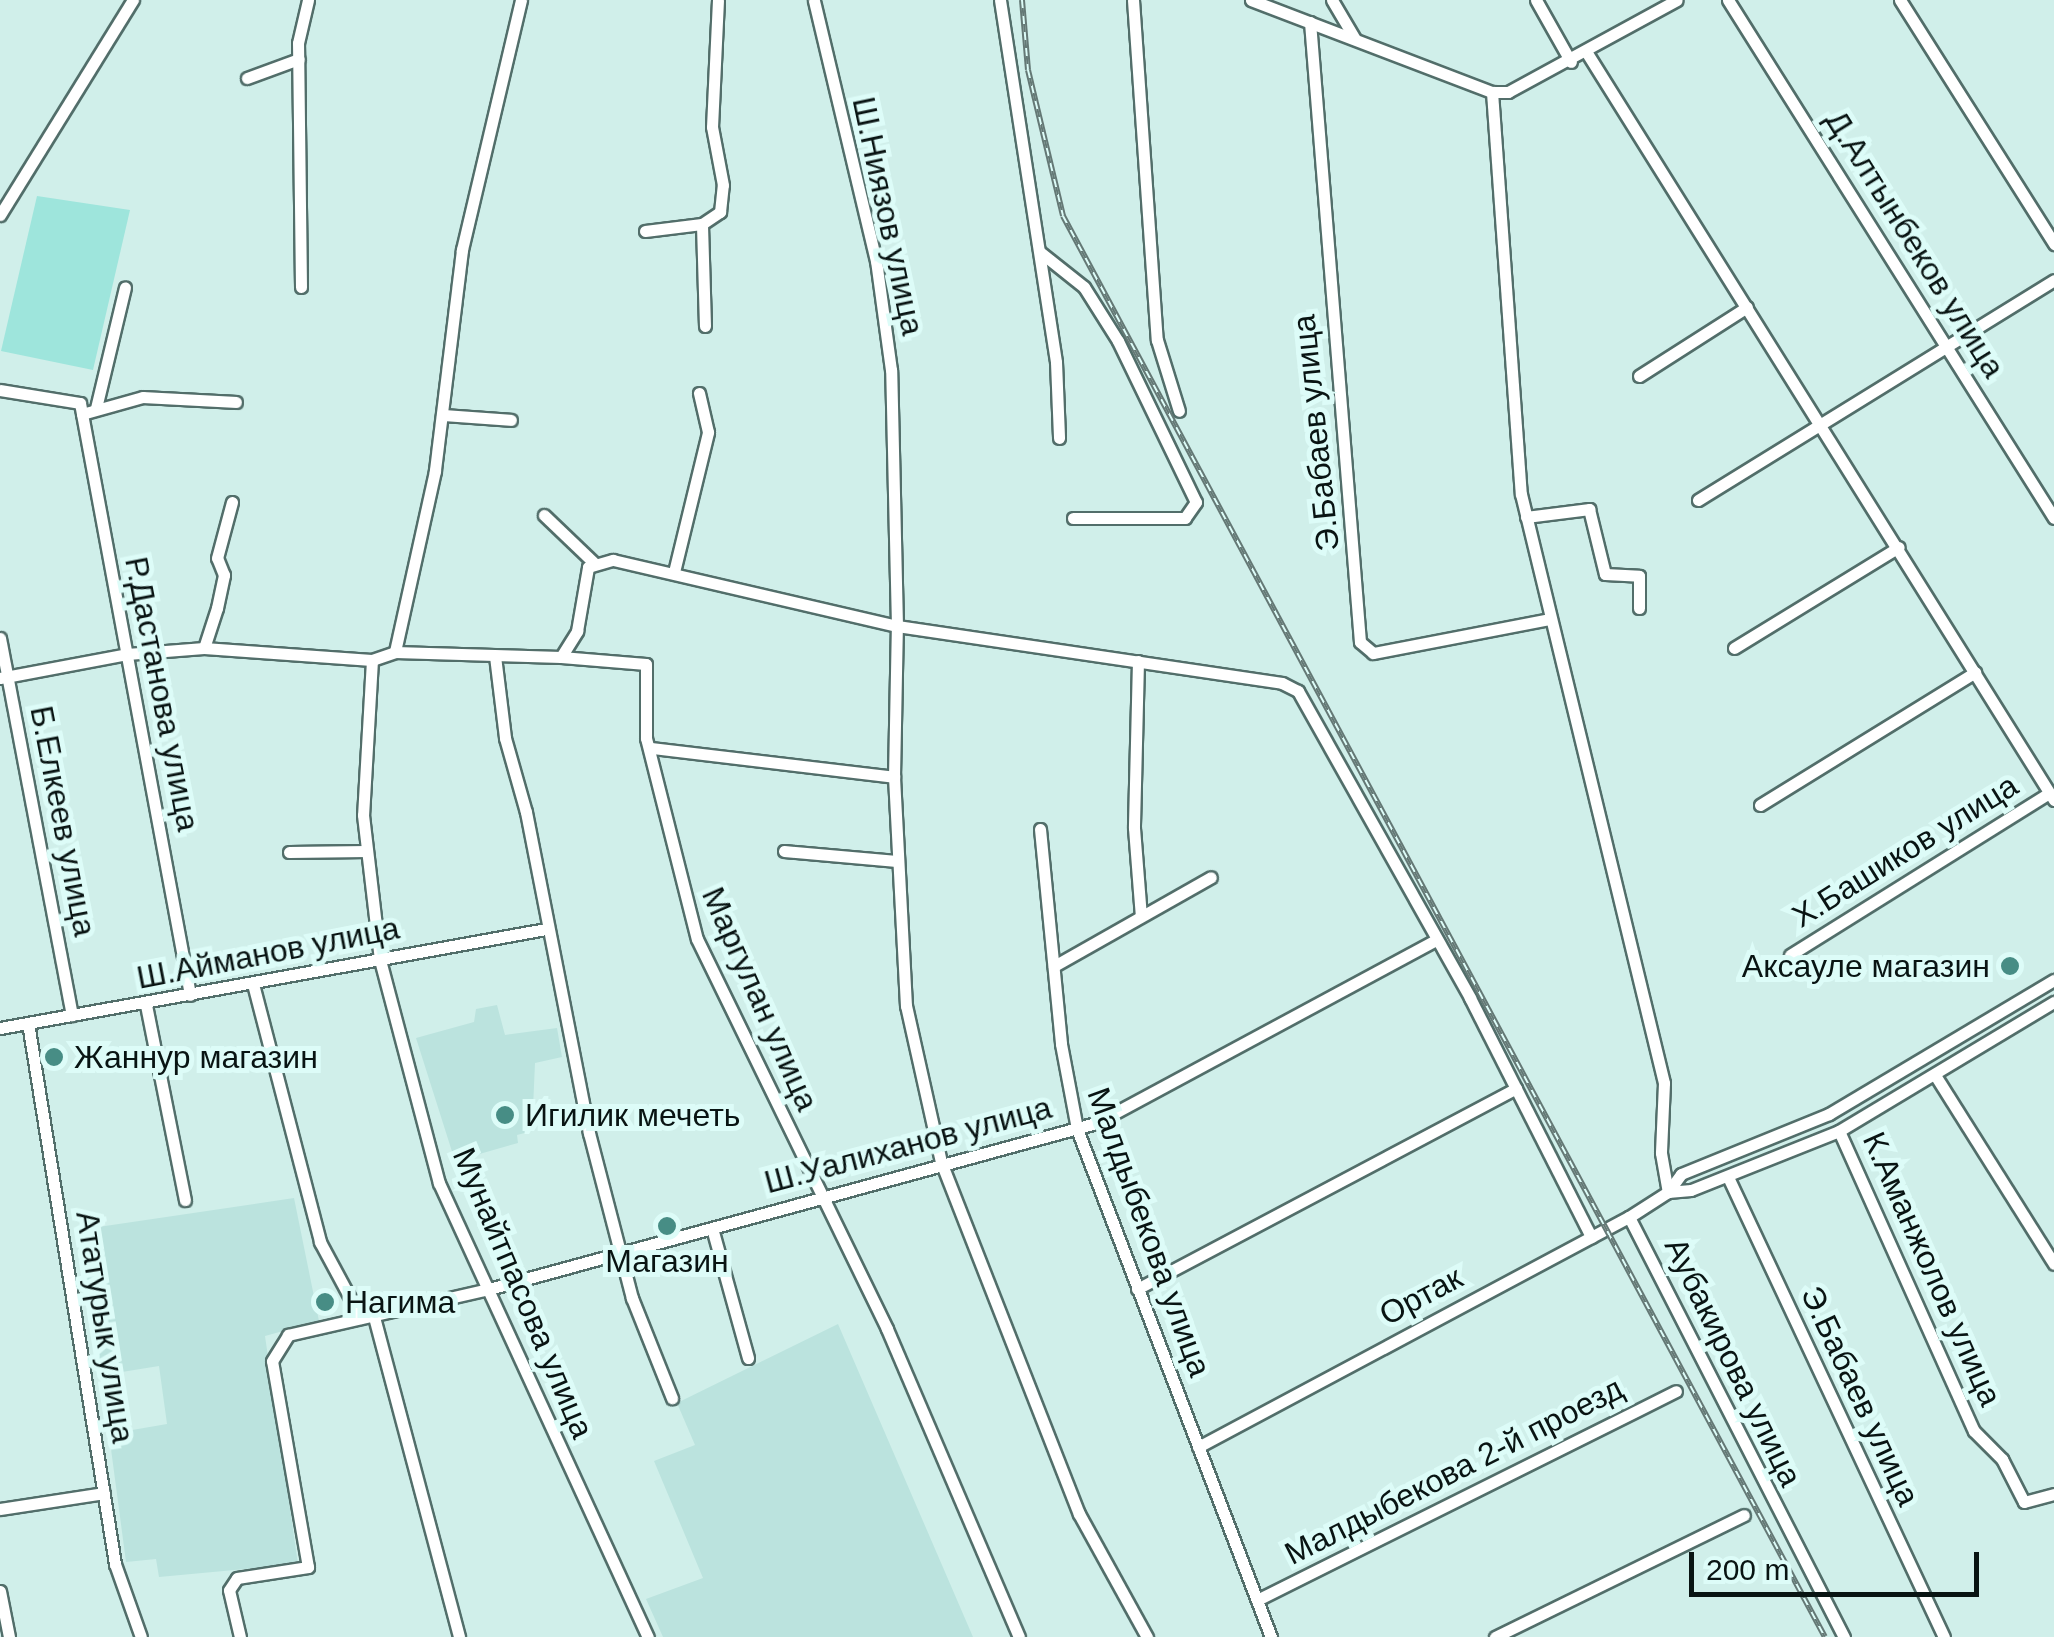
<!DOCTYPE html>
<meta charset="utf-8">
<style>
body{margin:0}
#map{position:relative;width:2054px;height:1637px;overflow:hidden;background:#d0efea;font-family:Helvetica,sans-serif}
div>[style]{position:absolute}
.built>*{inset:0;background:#bbe3de}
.green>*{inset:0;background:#9ee5dc}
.roads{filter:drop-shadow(2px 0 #526e6a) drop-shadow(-2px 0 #526e6a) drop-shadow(0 2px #526e6a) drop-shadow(0 -2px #526e6a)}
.minor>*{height:11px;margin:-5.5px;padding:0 5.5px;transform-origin:5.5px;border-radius:5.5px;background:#fff}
.rail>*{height:6px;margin-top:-3px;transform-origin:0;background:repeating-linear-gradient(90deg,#ddfcf8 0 8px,#647875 0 16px);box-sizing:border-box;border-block:2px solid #647875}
.dots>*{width:28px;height:28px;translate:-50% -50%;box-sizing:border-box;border:5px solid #ddfcf8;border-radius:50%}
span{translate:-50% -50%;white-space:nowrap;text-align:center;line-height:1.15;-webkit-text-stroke:10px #ddfcf8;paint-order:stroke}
.street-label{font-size:32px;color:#091413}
.poi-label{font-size:32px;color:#091413}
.right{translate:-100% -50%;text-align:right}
.left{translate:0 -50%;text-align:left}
.scale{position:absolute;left:1689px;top:1552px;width:290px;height:45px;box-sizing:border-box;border:5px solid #091413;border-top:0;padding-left:12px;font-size:30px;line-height:35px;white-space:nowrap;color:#091413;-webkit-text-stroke:8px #ddfcf8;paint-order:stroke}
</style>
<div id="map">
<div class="built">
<i style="clip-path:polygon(497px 1005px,505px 1035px,557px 1028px,562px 1057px,535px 1063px,532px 1131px,517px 1135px,518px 1143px,455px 1161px,416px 1038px,474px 1022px,476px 1009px)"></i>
<i style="clip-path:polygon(294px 1198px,319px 1321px,265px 1336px,298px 1564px,159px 1577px,156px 1559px,126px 1562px,109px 1434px,167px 1424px,159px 1366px,97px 1376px,78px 1230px)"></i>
<i style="clip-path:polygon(838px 1324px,973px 1637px,663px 1637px,646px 1599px,703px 1578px,654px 1461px,695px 1445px,677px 1403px)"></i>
</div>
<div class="green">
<i style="clip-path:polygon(37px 196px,130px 210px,93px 370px,1px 351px)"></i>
</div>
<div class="roads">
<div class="minor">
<i style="left:521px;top:0;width:257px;rotate:103.3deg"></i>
<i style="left:462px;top:250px;width:223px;rotate:97deg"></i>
<i style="left:435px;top:471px;width:185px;rotate:102.5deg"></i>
<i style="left:395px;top:652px;width:166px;rotate:1.7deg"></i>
<i style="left:561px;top:657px;width:31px;rotate:-58deg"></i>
<i style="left:577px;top:631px;width:65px;rotate:-80.2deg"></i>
<i style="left:588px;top:567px;width:26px;rotate:-16deg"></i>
<i style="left:613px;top:560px;width:292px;rotate:13.1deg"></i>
<i style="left:897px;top:626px;width:256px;rotate:-91.3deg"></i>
<i style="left:891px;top:370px;width:110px;rotate:-97.8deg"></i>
<i style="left:876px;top:261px;width:268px;rotate:-103.4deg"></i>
<i style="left:1000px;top:0;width:366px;rotate:81.2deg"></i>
<i style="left:1056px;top:362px;width:76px;rotate:87.7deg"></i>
<i style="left:1133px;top:0;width:341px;rotate:86deg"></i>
<i style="left:1157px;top:340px;width:74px;rotate:72.8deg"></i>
<i style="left:1251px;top:0;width:258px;rotate:20.9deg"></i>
<i style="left:1492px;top:92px;width:16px"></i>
<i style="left:1508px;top:92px;width:192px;rotate:-28.6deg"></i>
<i style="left:1332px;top:0;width:45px;rotate:59.5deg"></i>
<i style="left:1536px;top:0;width:71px;rotate:60.6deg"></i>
<i style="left:1728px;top:0;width:612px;rotate:57.82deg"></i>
<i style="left:1900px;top:0;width:289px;rotate:57.7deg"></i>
<i style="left:1310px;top:22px;width:622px;rotate:85.39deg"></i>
<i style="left:1360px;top:642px;width:17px;rotate:40deg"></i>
<i style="left:1373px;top:653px;width:179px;rotate:-10.9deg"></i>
<i style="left:1587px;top:53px;width:881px;rotate:57.99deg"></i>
<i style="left:247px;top:78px;width:55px;rotate:-20.1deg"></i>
<i style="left:1492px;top:92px;width:403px;rotate:85.9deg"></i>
<i style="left:1521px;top:494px;width:606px;rotate:76.35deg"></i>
<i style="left:1664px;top:1083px;width:70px;rotate:92.5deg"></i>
<i style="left:1661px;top:1153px;width:40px;rotate:80deg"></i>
<i style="left:0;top:215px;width:253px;rotate:-58.3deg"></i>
<i style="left:645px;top:231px;width:57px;rotate:-7deg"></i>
<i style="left:1040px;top:252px;width:56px;rotate:38.5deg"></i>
<i style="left:1084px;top:287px;width:64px;rotate:57.8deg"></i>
<i style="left:1118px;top:341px;width:179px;rotate:64.2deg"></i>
<i style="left:1196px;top:502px;width:19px;rotate:125deg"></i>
<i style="left:1185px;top:518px;width:112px;rotate:180deg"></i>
<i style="left:301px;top:287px;width:244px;rotate:-90.7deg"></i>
<i style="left:298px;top:43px;width:44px;rotate:-76.9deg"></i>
<i style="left:705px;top:326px;width:102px;rotate:-91.7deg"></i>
<i style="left:702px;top:224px;width:22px;rotate:-34deg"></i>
<i style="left:720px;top:212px;width:27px;rotate:-84deg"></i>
<i style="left:723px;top:185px;width:59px;rotate:-100.7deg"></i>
<i style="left:712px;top:127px;width:127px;rotate:-87.3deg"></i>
<i style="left:1639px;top:376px;width:128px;rotate:-32.6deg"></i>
<i style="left:0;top:390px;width:81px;rotate:9.2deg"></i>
<i style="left:80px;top:403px;width:602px;rotate:79.47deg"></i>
<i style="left:96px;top:408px;width:124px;rotate:-76.5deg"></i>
<i style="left:82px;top:414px;width:63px;rotate:-15.6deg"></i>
<i style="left:143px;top:397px;width:93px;rotate:3.1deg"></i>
<i style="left:442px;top:415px;width:69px;rotate:4.1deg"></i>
<i style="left:1698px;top:500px;width:418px;rotate:-31.7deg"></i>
<i style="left:544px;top:515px;width:69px;rotate:43.8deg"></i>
<i style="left:1526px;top:517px;width:64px;rotate:-7.2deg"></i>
<i style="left:1589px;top:509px;width:67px;rotate:76.2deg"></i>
<i style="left:1605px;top:574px;width:34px;rotate:3deg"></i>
<i style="left:1639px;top:576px;width:32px;rotate:90deg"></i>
<i style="left:674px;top:572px;width:144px;rotate:-76.3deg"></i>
<i style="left:708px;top:432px;width:40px;rotate:-103deg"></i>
<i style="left:0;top:638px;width:384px;rotate:79.2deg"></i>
<i style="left:204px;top:648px;width:42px;rotate:-72deg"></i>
<i style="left:217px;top:608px;width:34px;rotate:-78deg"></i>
<i style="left:224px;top:575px;width:18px;rotate:-112deg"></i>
<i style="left:217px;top:558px;width:58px;rotate:-75deg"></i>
<i style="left:1734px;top:648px;width:193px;rotate:-31.5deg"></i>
<i style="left:495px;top:656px;width:83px;rotate:83deg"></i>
<i style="left:505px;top:738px;width:77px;rotate:74.2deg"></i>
<i style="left:526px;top:812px;width:327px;rotate:78.9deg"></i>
<i style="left:589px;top:1133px;width:171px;rotate:75.4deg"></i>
<i style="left:632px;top:1298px;width:108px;rotate:68.2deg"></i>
<i style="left:561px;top:657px;width:85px;rotate:4.7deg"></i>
<i style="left:646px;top:664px;width:74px;rotate:90deg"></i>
<i style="left:646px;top:738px;width:207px;rotate:75.8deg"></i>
<i style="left:697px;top:939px;width:434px;rotate:64deg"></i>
<i style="left:887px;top:1329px;width:335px;rotate:66.8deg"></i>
<i style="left:372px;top:660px;width:155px;rotate:93.3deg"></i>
<i style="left:363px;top:815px;width:146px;rotate:83.3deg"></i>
<i style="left:380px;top:960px;width:231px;rotate:75.2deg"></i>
<i style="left:439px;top:1183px;width:500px;rotate:65.3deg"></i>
<i style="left:1138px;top:661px;width:167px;rotate:91.4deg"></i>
<i style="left:1134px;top:828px;width:88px;rotate:85.5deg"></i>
<i style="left:0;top:678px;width:129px;rotate:-10.7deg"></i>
<i style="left:127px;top:654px;width:77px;rotate:-4.5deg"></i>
<i style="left:204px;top:648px;width:168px;rotate:4.1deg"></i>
<i style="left:372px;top:660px;width:24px;rotate:-19deg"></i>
<i style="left:652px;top:748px;width:244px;rotate:6.8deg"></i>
<i style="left:1760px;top:805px;width:253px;rotate:-31.7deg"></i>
<i style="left:1040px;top:829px;width:216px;rotate:84.4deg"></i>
<i style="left:1061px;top:1044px;width:86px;rotate:79.3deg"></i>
<i style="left:1077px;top:1129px;width:544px;rotate:69.1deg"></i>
<i style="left:784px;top:851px;width:113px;rotate:5.1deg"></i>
<i style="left:289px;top:852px;width:78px;rotate:-0.7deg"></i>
<i style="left:1790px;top:955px;width:305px;rotate:-32deg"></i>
<i style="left:1054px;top:966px;width:180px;rotate:-29.5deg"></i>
<i style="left:253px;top:984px;width:267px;rotate:75.4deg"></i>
<i style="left:320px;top:1242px;width:86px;rotate:61.7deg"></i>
<i style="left:146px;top:1005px;width:199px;rotate:78.7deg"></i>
<i style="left:28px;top:1023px;width:548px;rotate:80.86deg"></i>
<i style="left:115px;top:1564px;width:77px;rotate:70.4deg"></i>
<i style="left:0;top:1028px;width:555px;rotate:-10.28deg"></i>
<i style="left:1935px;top:1075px;width:223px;rotate:57.8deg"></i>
<i style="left:1839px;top:1131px;width:329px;rotate:65.8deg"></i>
<i style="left:1974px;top:1431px;width:40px;rotate:45deg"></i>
<i style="left:2002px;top:1459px;width:48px;rotate:62.9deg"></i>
<i style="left:2024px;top:1502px;width:31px;rotate:-15deg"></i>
<i style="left:1728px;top:1177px;width:508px;rotate:64.85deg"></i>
<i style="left:1668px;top:1192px;width:23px;rotate:-5deg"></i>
<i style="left:1691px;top:1190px;width:159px;rotate:-21.7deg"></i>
<i style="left:1839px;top:1131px;width:251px;rotate:-31deg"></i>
<i style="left:1629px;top:1217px;width:472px;rotate:62.9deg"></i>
<i style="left:712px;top:1228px;width:135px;rotate:74.5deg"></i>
<i style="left:1137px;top:1289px;width:429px;rotate:-27.9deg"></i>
<i style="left:374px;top:1317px;width:331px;rotate:75.1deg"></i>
<i style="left:1198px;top:1447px;width:489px;rotate:-28.1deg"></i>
<i style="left:1629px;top:1217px;width:46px;rotate:-32.7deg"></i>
<i style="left:1668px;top:1192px;width:22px;rotate:-54deg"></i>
<i style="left:1681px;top:1174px;width:160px;rotate:-22.1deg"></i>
<i style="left:1829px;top:1114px;width:262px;rotate:-30.8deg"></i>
<i style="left:0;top:1509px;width:105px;rotate:-8.7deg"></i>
<i style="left:0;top:1591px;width:47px;rotate:78.9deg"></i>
<i style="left:1257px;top:1600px;width:468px;rotate:-26.5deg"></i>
<i style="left:240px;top:1637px;width:48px;rotate:-103.2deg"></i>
<i style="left:229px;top:1590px;width:14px;rotate:-56deg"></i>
<i style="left:237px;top:1578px;width:72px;rotate:-8.8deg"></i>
<i style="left:308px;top:1567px;width:209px;rotate:-99.9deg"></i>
<i style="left:272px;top:1361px;width:31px;rotate:-58deg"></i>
<i style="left:288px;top:1335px;width:202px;rotate:-12.9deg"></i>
<i style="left:485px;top:1290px;width:633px;rotate:-15.29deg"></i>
<i style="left:1096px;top:1123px;width:386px;rotate:-28.3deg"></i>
<i style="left:1147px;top:1637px;width:141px;rotate:-118.9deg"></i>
<i style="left:1079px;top:1514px;width:378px;rotate:-111.4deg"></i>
<i style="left:941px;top:1162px;width:160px;rotate:-102.6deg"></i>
<i style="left:906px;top:1006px;width:229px;rotate:-93deg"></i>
<i style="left:894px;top:777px;width:151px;rotate:-88.9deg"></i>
<i style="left:897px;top:626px;width:389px;rotate:8.4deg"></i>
<i style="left:1282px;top:683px;width:18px;rotate:27deg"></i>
<i style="left:1298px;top:691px;width:352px;rotate:60.7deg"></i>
<i style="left:1470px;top:998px;width:268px;rotate:63.1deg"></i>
<i style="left:1495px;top:1637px;width:277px;rotate:-26.1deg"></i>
</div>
</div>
<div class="rail">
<i style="left:1022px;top:0;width:70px;rotate:85.1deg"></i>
<i style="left:1028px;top:70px;width:150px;rotate:76.5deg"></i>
<i style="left:1063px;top:216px;width:1612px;rotate:61.8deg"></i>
</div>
<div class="dots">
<i style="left:2010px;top:966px;background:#478d85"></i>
<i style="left:54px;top:1057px;background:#478d85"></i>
<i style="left:505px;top:1115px;background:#478d85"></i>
<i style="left:667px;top:1226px;background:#478d85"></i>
<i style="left:325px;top:1302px;background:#478d85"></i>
</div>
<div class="street-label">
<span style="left:888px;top:216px;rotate:78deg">Ш.Ниязов улица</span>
<span style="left:1915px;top:244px;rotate:58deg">Д.Алтынбеков улица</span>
<span style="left:1316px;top:433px;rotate:-96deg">Э.Бабаев улица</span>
<span style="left:162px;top:694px;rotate:79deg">Р.Дастанова улица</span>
<span style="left:63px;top:821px;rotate:79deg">Б.Елкеев улица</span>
<span style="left:1905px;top:851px;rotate:-32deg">Х.Башиков улица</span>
<span style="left:268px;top:953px;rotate:-11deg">Ш.Айманов улица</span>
<span style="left:760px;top:999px;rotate:66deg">Маргулан улица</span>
<span style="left:908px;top:1145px;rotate:-15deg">Ш.Уалиханов улица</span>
<span style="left:1149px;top:1232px;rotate:70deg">Малдыбекова улица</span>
<span style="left:1932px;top:1269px;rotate:66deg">К.Аманжолов улица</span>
<span style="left:523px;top:1293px;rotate:67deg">Мунайтпасова улица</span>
<span style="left:1421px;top:1296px;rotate:-28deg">Ортак</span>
<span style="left:105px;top:1327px;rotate:81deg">Ататурык улица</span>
<span style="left:1733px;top:1362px;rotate:64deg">Аубакирова улица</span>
<span style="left:1860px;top:1396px;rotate:65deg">Э.Бабаев улица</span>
<span style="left:1454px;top:1471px;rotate:-27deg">Малдыбекова 2-й проезд</span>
</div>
<div class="poi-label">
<span class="right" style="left:1990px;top:966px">Аксауле магазин</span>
<span class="left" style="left:74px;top:1057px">Жаннур магазин</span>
<span class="left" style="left:525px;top:1115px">Игилик мечеть</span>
<span style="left:667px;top:1261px">Магазин</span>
<span class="left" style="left:345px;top:1302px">Нагима</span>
</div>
<div class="scale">200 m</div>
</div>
